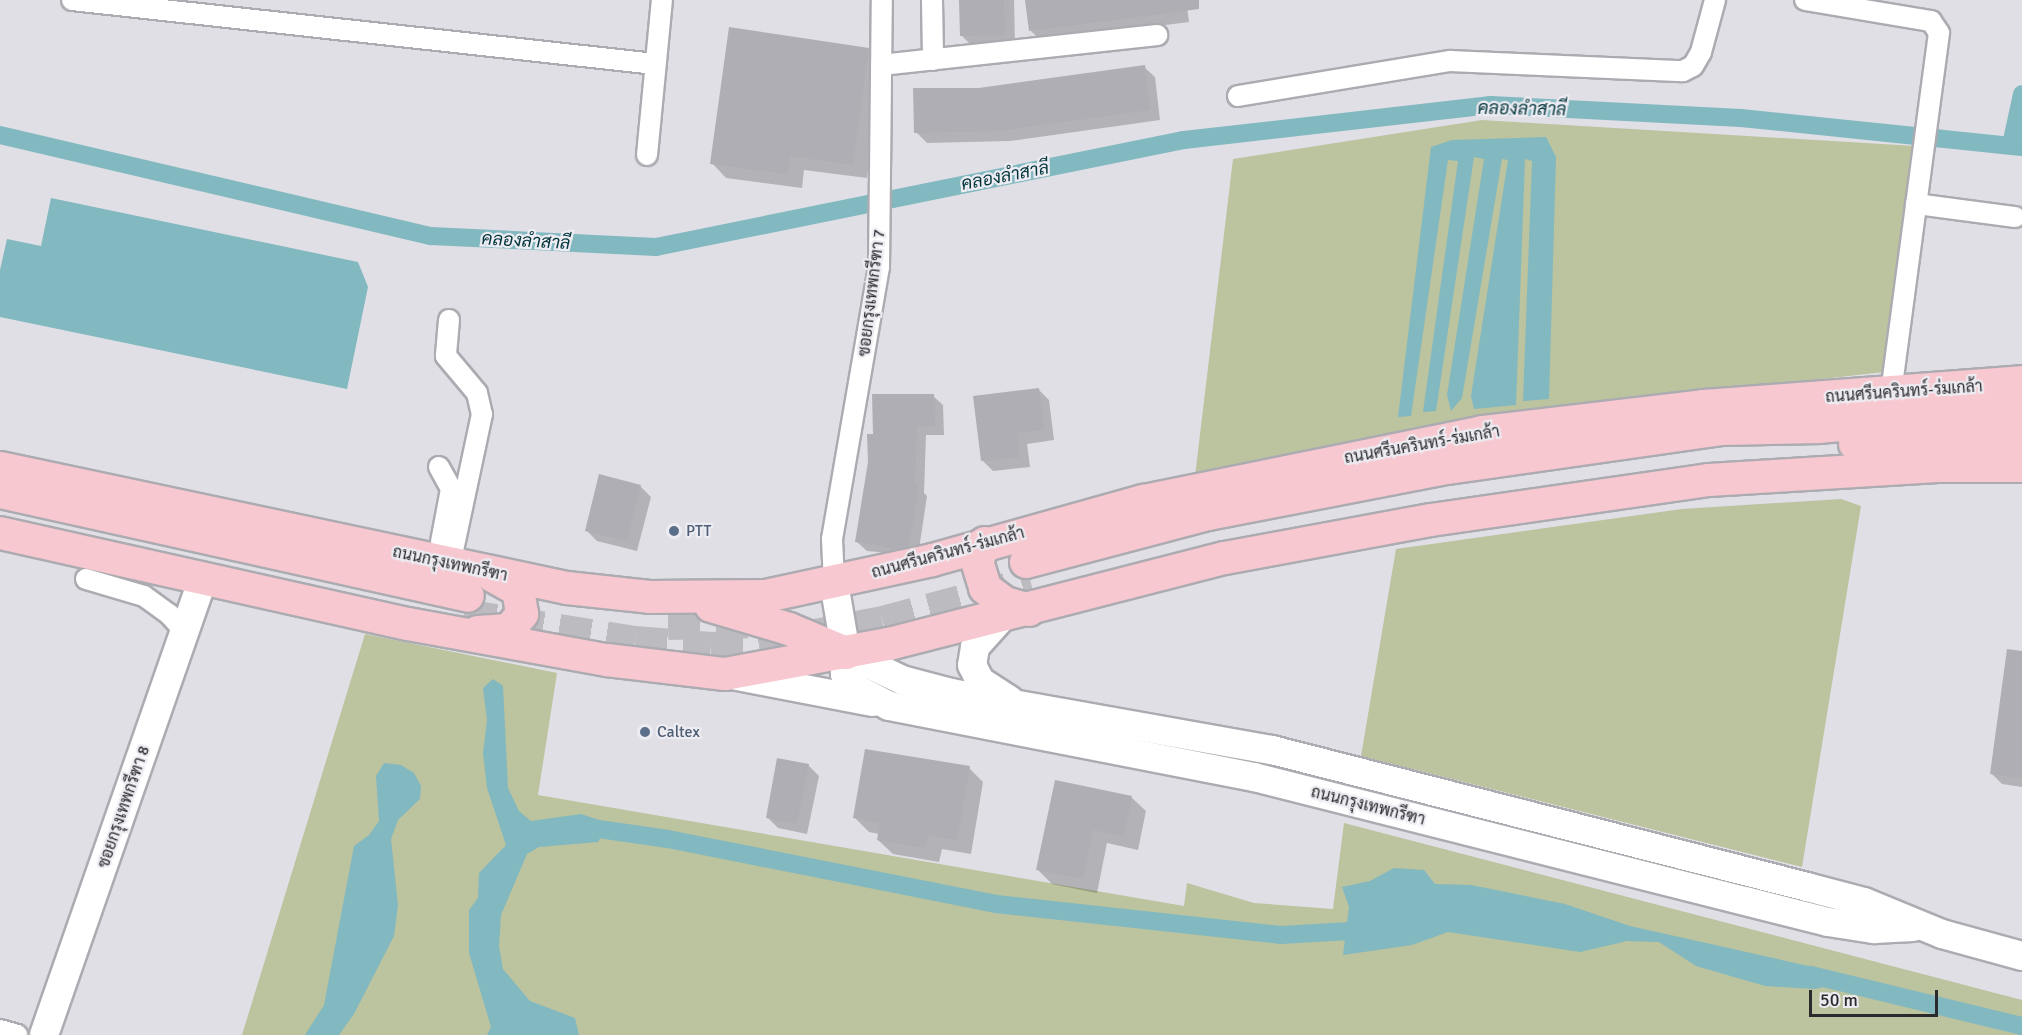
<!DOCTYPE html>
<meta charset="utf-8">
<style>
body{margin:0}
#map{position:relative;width:2022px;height:1035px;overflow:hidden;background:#e0dfe5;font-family:Signika,Sarabun,sans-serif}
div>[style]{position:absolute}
.green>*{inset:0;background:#bbc39f}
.water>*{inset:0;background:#82b8c0}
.shadow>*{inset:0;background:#0003}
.canal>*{height:18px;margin:-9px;padding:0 9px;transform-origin:9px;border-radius:9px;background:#82b8c0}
.building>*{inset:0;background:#afaeb4}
.primary-tunnel>*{height:32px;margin-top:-16px;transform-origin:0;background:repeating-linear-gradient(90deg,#bcbbc0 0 32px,transparent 0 48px)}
.roads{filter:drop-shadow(2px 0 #acabb1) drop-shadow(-2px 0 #acabb1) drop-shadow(0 2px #acabb1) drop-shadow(0 -2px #acabb1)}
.street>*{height:20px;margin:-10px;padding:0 10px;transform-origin:10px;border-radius:10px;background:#fff}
.secondary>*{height:28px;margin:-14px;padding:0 14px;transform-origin:14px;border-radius:14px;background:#fff}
.primary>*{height:32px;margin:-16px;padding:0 16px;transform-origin:16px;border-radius:16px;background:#f7c8cf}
.dots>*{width:16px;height:16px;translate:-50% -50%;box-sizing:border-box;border:3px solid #edecf2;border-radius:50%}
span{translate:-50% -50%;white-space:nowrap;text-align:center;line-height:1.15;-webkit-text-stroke:4.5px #edecf2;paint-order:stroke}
.street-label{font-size:16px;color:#2b2a2d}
.service-label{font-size:16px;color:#4e5e75}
.left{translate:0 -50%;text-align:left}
.water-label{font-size:18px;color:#00353b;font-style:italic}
.scale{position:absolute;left:1809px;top:990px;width:129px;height:27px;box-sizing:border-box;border:3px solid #2b2a2d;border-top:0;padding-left:8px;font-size:18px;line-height:21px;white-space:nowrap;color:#2b2a2d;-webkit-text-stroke:4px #edecf2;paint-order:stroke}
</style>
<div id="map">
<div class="green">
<i style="clip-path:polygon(1482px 120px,1915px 146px,1884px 372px,1577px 407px,1195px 476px,1233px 159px)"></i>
<i style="clip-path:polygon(1841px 499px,1861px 506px,1802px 867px,1361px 756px,1396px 549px,1682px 509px)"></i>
<i style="clip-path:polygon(365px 634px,557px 673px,538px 795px,1184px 906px,1187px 883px,1254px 903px,1333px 909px,1344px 823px,2022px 1000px,2022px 1035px,242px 1035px)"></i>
</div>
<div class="water">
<i style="clip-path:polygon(1546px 137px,1556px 157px,1549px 399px,1523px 401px,1532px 161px,1525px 159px,1516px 405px,1474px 409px,1471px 396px,1508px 160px,1502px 159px,1462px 398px,1451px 411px,1447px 395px,1484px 159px,1474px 157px,1436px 411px,1423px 412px,1458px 161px,1448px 160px,1411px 416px,1398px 417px,1431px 147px,1452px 140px)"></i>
<i style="clip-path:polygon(51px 198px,358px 262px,368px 287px,347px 389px,0 317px,0 270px,7px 239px,41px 246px)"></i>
<i style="clip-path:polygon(493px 679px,503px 686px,508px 788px,519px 811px,531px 821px,581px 814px,599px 820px,603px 833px,598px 842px,539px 847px,527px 854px,501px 915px,499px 946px,503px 969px,530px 1001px,575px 1018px,579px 1035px,487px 1035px,491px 1027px,469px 953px,469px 910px,478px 898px,479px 873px,506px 845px,487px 788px,483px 753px,487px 720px,483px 688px)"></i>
<i style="clip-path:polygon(384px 763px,401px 765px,414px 773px,421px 786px,420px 799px,398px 820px,391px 839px,398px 905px,394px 936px,354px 1014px,339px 1035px,305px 1035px,324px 1005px,354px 846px,369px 835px,379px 821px,376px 776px)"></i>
<i style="clip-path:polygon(1394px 868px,1424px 870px,1435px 884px,1471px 885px,1565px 904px,1630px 926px,1831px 971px,1836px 984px,1815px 989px,1765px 986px,1696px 966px,1659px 942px,1627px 941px,1580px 952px,1448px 932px,1412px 945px,1343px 955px,1349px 907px,1342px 887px,1370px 881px)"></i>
</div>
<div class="shadow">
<i style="clip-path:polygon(961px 0,1014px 0,1015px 45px,972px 46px,961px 35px)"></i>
<i style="clip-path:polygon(1026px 0,1186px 0,1189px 22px,1041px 41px,1030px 30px)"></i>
<i style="clip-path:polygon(869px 50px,883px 64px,867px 178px,804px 170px,802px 188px,726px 178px,712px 163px)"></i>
<i style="clip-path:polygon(1144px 67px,1155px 77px,1160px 120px,1010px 141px,927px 143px,916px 132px)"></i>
<i style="clip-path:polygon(1039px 390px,1049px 400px,1054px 440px,1027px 444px,1030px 467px,993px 471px,983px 461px)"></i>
<i style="clip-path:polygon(933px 396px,943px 405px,944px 435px,926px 435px,924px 493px,927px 496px,918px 556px,867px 551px,857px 542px,875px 435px)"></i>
<i style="clip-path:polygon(640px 486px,651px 497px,637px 551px,597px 541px,587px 531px)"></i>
<i style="clip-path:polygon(2022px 652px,2022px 787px,2002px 784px,1992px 774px)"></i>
<i style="clip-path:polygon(808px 765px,819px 776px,807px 834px,778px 828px,768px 818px)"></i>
<i style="clip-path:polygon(969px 768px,983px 782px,971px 854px,942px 849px,939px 862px,893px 854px,878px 840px,879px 834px,869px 832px,855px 818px)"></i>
<i style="clip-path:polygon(1131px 797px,1146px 811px,1138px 850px,1107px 843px,1097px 893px,1052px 884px,1038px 870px)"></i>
</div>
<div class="canal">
<i style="left:0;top:135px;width:443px;rotate:13.2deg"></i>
<i style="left:431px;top:236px;width:225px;rotate:2.8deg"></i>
<i style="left:656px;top:247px;width:539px;rotate:-11.46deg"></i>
<i style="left:1184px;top:140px;width:309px;rotate:-6.5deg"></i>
<i style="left:1491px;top:105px;width:250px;rotate:3deg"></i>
<i style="left:1741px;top:118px;width:282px;rotate:5.9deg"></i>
<i style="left:2011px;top:145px;width:52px;rotate:-77.8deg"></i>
<i style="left:578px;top:826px;width:91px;rotate:8.2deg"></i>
<i style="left:668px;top:839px;width:334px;rotate:11.2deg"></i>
<i style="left:996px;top:904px;width:287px;rotate:6.2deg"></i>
<i style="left:1281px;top:935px;width:86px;rotate:-3.3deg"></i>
<i style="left:1811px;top:975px;width:217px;rotate:13.6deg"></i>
</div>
<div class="building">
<i style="clip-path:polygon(959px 0,1004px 0,1005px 35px,960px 36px)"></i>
<i style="clip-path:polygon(1025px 0,1199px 0,1199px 9px,1029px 31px)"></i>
<i style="clip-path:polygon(729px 27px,869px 48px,853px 165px,790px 156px,788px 174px,710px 164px)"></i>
<i style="clip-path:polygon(1145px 65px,1150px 110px,998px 131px,914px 133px,913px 88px,979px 88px)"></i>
<i style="clip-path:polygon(1039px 388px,1044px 430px,1017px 433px,1020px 457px,981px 461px,973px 396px)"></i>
<i style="clip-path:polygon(872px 394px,934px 394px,935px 426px,917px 426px,915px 485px,919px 485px,909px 547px,898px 549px,855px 542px,868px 462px,867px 434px,873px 434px)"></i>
<i style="clip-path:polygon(599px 474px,641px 485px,627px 541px,585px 531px)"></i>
<i style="clip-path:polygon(2007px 649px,2022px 651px,2022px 778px,1990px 774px)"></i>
<i style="clip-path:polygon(865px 749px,970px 766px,957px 840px,928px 835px,926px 848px,877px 840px,880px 823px,853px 818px)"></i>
<i style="clip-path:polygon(777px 758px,809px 764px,797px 824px,766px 818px)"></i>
<i style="clip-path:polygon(1055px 780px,1132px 796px,1124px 836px,1093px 830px,1083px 879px,1036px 870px)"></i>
</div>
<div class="primary-tunnel">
<i style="left:464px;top:615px;width:173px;rotate:9deg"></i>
<i style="left:635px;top:642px;width:76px;rotate:4.5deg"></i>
<i style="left:711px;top:648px;width:48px;rotate:-2.4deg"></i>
<i style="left:759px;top:646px;width:126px;rotate:-11deg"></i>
<i style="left:883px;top:622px;width:153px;rotate:-15.1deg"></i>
<i style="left:668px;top:624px;width:97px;rotate:-1.2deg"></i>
</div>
<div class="roads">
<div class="street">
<i style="left:72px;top:0;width:587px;rotate:6.26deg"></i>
<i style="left:932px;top:0;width:60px;rotate:89deg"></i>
<i style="left:1805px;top:0;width:128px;rotate:9.5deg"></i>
<i style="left:1931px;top:21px;width:14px;rotate:56deg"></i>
<i style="left:1939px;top:33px;width:364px;rotate:97.6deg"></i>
<i style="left:881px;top:65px;width:278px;rotate:-6.2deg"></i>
<i style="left:1238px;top:96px;width:215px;rotate:-9.4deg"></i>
<i style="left:1450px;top:61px;width:233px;rotate:2.5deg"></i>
<i style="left:1683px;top:71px;width:11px;rotate:-27deg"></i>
<i style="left:1693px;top:66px;width:16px;rotate:-60deg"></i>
<i style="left:1701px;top:52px;width:54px;rotate:-74.9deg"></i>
<i style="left:647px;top:155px;width:156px;rotate:-84.5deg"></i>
<i style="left:1916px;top:204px;width:100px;rotate:7.5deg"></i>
<i style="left:449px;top:320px;width:36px;rotate:95deg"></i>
<i style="left:446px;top:356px;width:48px;rotate:50deg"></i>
<i style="left:477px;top:393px;width:22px;rotate:77deg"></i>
<i style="left:482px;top:414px;width:153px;rotate:102deg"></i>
<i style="left:439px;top:467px;width:25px;rotate:61deg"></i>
<i style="left:451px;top:489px;width:54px;rotate:100.7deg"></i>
<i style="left:86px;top:579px;width:60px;rotate:16.3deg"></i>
<i style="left:144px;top:596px;width:31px;rotate:36deg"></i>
<i style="left:169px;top:614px;width:24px;rotate:48deg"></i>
<i style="left:834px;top:583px;width:44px;rotate:-92.6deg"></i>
<i style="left:832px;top:539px;width:275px;rotate:-80.2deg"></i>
<i style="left:879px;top:268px;width:268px;rotate:-89.4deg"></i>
<i style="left:0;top:1030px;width:18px;rotate:16deg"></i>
</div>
<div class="secondary">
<i style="left:834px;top:583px;width:71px;rotate:80.3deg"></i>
<i style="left:846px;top:653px;width:21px;rotate:93deg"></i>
<i style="left:845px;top:674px;width:21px;rotate:49deg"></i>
<i style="left:859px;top:690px;width:34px;rotate:28deg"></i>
<i style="left:889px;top:706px;width:372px;rotate:11deg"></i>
<i style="left:1254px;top:777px;width:592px;rotate:14.18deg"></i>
<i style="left:1828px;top:922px;width:47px;rotate:8.7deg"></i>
<i style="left:1874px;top:929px;width:39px;rotate:-3deg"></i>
<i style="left:1002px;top:617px;width:40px;rotate:132deg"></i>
<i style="left:975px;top:647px;width:18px;rotate:99deg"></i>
<i style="left:972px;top:665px;width:18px;rotate:63deg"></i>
<i style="left:980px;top:681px;width:35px;rotate:33deg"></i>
<i style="left:846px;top:653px;width:62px;rotate:25.7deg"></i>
<i style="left:902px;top:680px;width:51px;rotate:14.9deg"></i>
<i style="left:951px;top:693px;width:326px;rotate:10.1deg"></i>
<i style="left:1272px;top:750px;width:552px;rotate:14.36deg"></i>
<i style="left:1807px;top:887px;width:59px;rotate:14.7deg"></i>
<i style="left:1864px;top:902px;width:84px;rotate:22.3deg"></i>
<i style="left:1942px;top:934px;width:83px;rotate:15.4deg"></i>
<i style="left:732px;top:675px;width:143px;rotate:10.9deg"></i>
<i style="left:44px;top:1035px;width:483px;rotate:-70.8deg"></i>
</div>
<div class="primary">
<i style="left:1855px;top:444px;width:167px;rotate:-2.1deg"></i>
<i style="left:0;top:468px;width:580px;rotate:11.95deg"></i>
<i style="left:567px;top:588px;width:83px;rotate:6.2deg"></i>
<i style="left:650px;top:597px;width:116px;rotate:-0.5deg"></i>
<i style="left:766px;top:596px;width:170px;rotate:-12.2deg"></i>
<i style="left:932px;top:560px;width:220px;rotate:-15.6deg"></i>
<i style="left:1144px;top:501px;width:346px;rotate:-11.5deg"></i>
<i style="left:1483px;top:432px;width:223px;rotate:-6.7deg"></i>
<i style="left:1704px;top:406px;width:319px;rotate:-4.3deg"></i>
<i style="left:0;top:492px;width:479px;rotate:12.5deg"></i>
<i style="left:0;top:533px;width:418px;rotate:12.6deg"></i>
<i style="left:408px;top:624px;width:202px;rotate:10.3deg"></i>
<i style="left:607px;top:660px;width:119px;rotate:6.8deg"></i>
<i style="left:725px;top:674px;width:167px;rotate:-10.4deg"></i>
<i style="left:889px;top:644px;width:347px;rotate:-14.4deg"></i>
<i style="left:1225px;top:558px;width:209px;rotate:-10.5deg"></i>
<i style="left:1431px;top:520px;width:281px;rotate:-8.2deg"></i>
<i style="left:1709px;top:480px;width:229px;rotate:-3.5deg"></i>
<i style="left:1938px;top:466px;width:84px"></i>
<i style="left:985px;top:543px;width:20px;rotate:114deg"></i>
<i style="left:977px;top:561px;width:28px;rotate:73deg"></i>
<i style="left:985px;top:588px;width:25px;rotate:37deg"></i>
<i style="left:1005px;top:603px;width:25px;rotate:16deg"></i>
<i style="left:1026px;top:562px;width:188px;rotate:-14.8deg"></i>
<i style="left:1208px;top:514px;width:244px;rotate:-10.9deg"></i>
<i style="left:1448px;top:468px;width:277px;rotate:-8.1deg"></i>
<i style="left:1722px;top:429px;width:97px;rotate:-1.2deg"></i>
<i style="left:1819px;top:427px;width:204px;rotate:-4.8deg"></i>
<i style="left:711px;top:606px;width:81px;rotate:16.4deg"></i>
<i style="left:789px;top:629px;width:62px;rotate:22.8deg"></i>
<i style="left:478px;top:632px;width:31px;rotate:-4deg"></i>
<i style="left:509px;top:630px;width:21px;rotate:-51deg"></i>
<i style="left:522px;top:614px;width:24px;rotate:-99deg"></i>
<i style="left:518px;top:590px;width:29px;rotate:-151deg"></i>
</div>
</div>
<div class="dots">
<i style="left:674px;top:531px;background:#5c6f8a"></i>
<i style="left:645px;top:732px;background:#5c6f8a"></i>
</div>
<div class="street-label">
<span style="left:872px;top:293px;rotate:-83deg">ซอยกรุงเทพกรีฑา 7</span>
<span style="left:1904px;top:392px;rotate:-4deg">ถนนศรีนครินทร์-ร่มเกล้า</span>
<span style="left:1422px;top:445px;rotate:-10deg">ถนนศรีนครินทร์-ร่มเกล้า</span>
<span style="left:948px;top:553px;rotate:-15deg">ถนนศรีนครินทร์-ร่มเกล้า</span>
<span style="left:450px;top:564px;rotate:12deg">ถนนกรุงเทพกรีฑา</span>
<span style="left:1368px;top:806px;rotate:14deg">ถนนกรุงเทพกรีฑา</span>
<span style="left:124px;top:807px;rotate:-71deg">ซอยกรุงเทพกรีฑา 8</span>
</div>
<div class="service-label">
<span class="left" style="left:686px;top:531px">PTT</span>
<span class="left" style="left:657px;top:732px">Caltex</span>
</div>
<div class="water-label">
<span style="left:1522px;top:109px;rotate:1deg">คลองลำสาลี</span>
<span style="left:1005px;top:176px;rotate:-11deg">คลองลำสาลี</span>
<span style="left:526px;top:241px;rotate:3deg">คลองลำสาลี</span>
</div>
<div class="scale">50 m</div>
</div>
